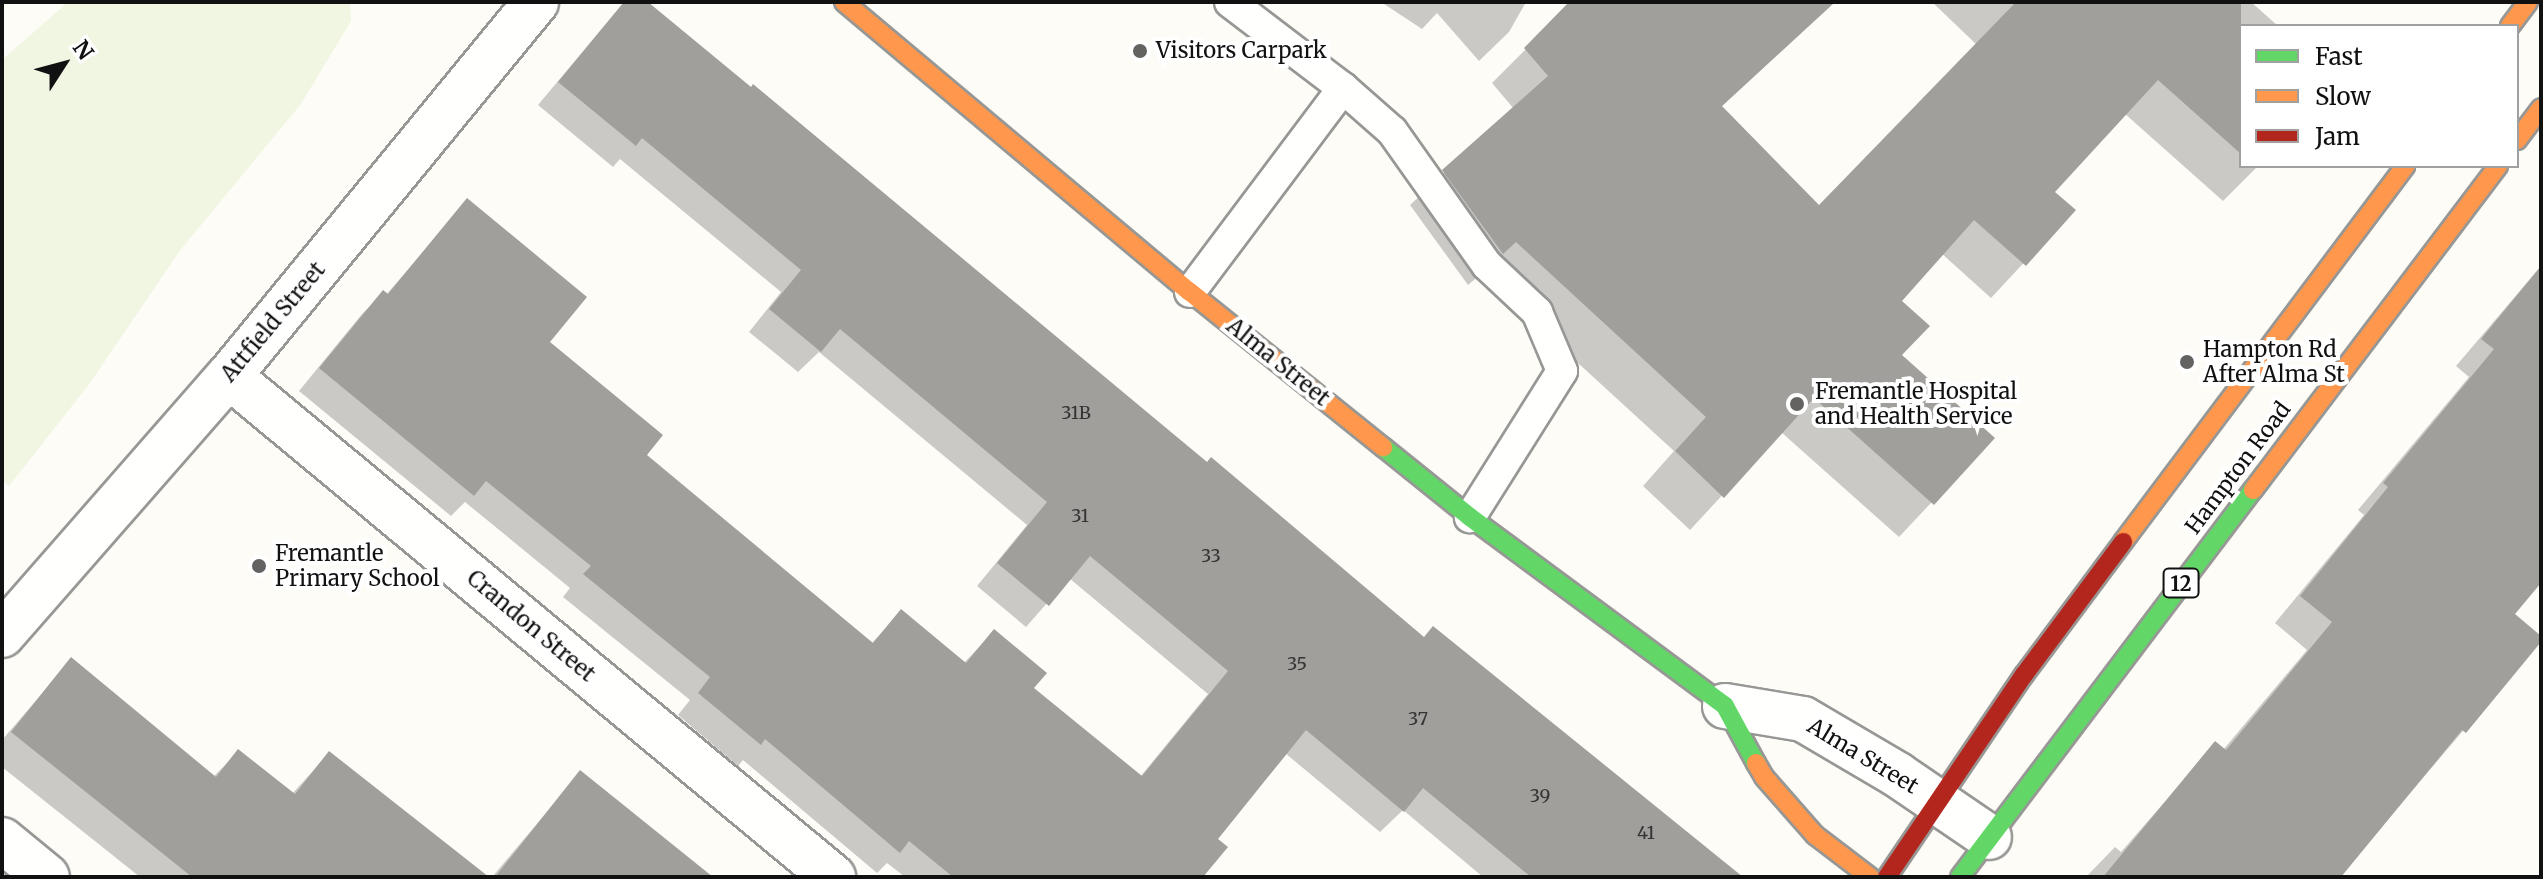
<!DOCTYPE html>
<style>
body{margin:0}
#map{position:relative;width:2543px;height:879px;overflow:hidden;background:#fdfcf7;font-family:Merriweather,serif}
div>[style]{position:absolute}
.pitch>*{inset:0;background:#f0f6e1}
.shadow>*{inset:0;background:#0003}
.building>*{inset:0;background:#a19f9c}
.roads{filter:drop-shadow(2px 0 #979795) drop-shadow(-2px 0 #979795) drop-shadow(0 2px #979795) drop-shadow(0 -2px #979795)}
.lane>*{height:30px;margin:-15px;padding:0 15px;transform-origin:15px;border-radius:15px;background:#fffffe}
.street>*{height:44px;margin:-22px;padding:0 22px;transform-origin:22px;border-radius:22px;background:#fffffe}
.fast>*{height:18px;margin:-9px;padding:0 9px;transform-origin:9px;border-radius:9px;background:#63d668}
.slow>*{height:18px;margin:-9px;padding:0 9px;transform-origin:9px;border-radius:9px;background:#ff974d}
.jam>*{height:18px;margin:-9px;padding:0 9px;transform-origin:9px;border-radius:9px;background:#b3261e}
.dots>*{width:22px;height:22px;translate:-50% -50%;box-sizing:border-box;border:4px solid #fff;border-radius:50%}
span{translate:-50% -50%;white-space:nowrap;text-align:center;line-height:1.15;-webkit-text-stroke:8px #fff;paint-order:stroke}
.number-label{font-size:18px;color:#353434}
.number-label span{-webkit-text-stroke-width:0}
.shield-label span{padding:2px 6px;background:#fff;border:2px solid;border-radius:6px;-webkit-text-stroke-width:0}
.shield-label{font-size:20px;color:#111;font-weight:700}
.poi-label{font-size:22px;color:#111}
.left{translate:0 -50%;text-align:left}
.street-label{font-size:22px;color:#111}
.frame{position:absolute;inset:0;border:4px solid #111;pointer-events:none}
.legend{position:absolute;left:2239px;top:24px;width:280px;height:144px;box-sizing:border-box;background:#fff;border:2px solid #a0a0a0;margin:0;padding:10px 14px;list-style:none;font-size:24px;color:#111}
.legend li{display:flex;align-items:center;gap:16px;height:40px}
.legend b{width:40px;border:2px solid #a0a0a0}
.north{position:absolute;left:24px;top:24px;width:80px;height:80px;-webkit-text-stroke:6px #fff;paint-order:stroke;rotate:54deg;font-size:22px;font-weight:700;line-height:32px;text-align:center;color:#111}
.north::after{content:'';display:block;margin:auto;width:28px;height:36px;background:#111;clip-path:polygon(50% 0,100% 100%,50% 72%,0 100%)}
</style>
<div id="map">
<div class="pitch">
<i style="clip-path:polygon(68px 2px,350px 2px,351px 21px,301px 104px,181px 249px,90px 383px,9px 486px,2px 480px,2px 60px)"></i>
</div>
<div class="shadow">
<i style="clip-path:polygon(624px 2px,645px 2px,1423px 639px,1739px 877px,1483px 877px,1403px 810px,1380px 832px,1285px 753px,1215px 839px,1200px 877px,905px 877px,887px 863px,877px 873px,743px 760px,738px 766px,678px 715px,690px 700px,563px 597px,570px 588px,465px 502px,451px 516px,299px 391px,362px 314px,383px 293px,386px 295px,467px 201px,547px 342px,644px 455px,871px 644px,902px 611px,964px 663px,994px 631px,1032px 689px,1140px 777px,1208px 694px,1069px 578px,1026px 627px,977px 586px,1027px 525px,819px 352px,798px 372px,749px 332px,781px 292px,620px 159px,613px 167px,538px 105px)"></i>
<i style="clip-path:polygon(1381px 2px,1526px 2px,1509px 32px,1479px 61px,1437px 13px,1422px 29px)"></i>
<i style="clip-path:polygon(1573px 2px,1835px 2px,1721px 107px,1819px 207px,1977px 45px,1932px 2px,2251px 2px,2278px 26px,2241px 26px,2241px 166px,2258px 166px,2223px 201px,2124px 113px,2052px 192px,2073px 210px,1991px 298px,1941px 253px,1899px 301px,1900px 356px,1992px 438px,1899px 537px,1781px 432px,1690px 530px,1643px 486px,1674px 451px,1481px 274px,1468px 285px,1410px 205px,1514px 109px,1492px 83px)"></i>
<i style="clip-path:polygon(2541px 266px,2541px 579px,2512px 615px,2541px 639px,2339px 877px,2086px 877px,2115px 847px,2121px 852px,2215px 744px,2223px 750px,2307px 650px,2275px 623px,2364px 515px,2358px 510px,2469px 377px,2456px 366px)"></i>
<i style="clip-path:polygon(71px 660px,213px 777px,238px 752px,292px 794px,329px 753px,485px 877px,140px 877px,2px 767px,2px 740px)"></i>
<i style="clip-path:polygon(580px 773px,671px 877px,492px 877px)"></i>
</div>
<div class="building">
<i style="clip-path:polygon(624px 2px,648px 2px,751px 87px,753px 84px,1207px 462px,1211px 457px,1424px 637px,1433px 626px,1743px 877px,1531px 877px,1423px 788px,1404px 812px,1306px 730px,1218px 839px,1228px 847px,1203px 877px,953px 877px,909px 841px,900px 853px,765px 739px,761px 745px,698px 693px,710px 677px,583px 574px,591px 566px,486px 481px,474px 496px,319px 368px,383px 290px,388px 294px,467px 198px,587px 297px,550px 342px,663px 435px,647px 455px,873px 643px,901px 609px,966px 663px,994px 629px,1047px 673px,1034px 688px,1142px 776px,1228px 671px,1090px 556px,1049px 606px,997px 563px,1047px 502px,840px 329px,821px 352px,769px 309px,801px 270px,642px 138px,636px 146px,558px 82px)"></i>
<i style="clip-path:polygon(1569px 2px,1835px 2px,1722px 106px,1819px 205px,2016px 2px,2241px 2px,2241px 154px,2158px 80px,2055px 192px,2076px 210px,2026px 266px,1974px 220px,1902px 301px,1930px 326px,1902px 355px,1995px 438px,1934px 505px,1814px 398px,1724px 498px,1675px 451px,1706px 417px,1516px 242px,1503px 254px,1442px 170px,1548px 76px,1524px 48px)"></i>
<i style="clip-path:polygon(2541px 266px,2541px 583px,2515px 614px,2541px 636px,2541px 642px,2466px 733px,2462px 730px,2341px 877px,2103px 877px,2215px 741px,2226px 750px,2332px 622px,2300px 596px,2388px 487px,2383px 483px,2494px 349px,2481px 339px)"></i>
<i style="clip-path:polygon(71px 657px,216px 777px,238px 749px,295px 794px,329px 751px,489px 877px,192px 877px,11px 732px)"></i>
<i style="clip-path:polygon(580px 770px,713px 877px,495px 877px)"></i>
</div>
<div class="roads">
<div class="lane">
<i style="left:1230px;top:2px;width:142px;rotate:37.3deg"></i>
<i style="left:1343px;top:88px;width:65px;rotate:41.3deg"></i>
<i style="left:1392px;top:131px;width:164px;rotate:54.7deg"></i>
<i style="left:1487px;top:265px;width:69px;rotate:43.2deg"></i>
<i style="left:1537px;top:312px;width:64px;rotate:67deg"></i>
<i style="left:1562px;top:371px;width:173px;rotate:122.2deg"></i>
<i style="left:1190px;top:292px;width:255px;rotate:-53.1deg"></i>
</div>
<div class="street">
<i style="left:229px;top:376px;width:785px;rotate:39.67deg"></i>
<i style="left:2px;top:635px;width:344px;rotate:-48.8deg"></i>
<i style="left:229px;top:376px;width:484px;rotate:-50.6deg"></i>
<i style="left:1725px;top:706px;width:79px;rotate:9.5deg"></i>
<i style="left:1803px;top:719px;width:110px;rotate:30.5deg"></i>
<i style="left:1898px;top:775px;width:110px;rotate:34.3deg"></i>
<i style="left:2px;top:840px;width:58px;rotate:39.4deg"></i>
</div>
<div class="fast">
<i style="left:1383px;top:447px;width:112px;rotate:38.8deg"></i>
<i style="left:1470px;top:517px;width:317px;rotate:36.5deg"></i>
<i style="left:1725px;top:706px;width:65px;rotate:61.5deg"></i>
<i style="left:1960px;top:877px;width:485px;rotate:-52.9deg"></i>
</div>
<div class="slow">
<i style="left:844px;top:2px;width:451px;rotate:40deg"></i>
<i style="left:1190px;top:292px;width:248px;rotate:38.8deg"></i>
<i style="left:2510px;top:26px;width:30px;rotate:-53deg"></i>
<i style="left:2517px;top:140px;width:40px;rotate:-53deg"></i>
<i style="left:2253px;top:490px;width:406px;rotate:-52.9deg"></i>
<i style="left:2123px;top:542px;width:470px;rotate:-53.1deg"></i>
<i style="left:1756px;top:763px;width:16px;rotate:60deg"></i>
<i style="left:1764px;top:777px;width:77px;rotate:48.7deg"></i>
<i style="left:1815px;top:835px;width:69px;rotate:37.4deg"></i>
</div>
<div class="jam">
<i style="left:1887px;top:877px;width:244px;rotate:-55.9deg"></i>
<i style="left:2024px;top:675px;width:166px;rotate:-53.3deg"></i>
</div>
</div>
<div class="dots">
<i style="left:1140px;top:51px;background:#646362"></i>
<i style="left:2187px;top:362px;background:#646362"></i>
<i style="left:1797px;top:404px;background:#646362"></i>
<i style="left:259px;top:566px;background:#646362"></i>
</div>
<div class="number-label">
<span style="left:1076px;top:413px">31B</span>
<span style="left:1080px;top:516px">31</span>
<span style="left:1211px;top:556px">33</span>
<span style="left:1297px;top:664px">35</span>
<span style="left:1418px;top:719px">37</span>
<span style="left:1540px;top:796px">39</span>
<span style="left:1646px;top:833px">41</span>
</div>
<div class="shield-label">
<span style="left:2181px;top:583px">12</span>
</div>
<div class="poi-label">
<span class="left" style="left:1156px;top:51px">Visitors Carpark</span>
<span class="left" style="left:2203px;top:362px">Hampton Rd<br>After Alma St</span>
<span class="left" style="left:1815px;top:404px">Fremantle Hospital<br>and Health Service</span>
<span class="left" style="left:275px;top:566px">Fremantle<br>Primary School</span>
</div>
<div class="street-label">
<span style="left:273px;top:322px;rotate:-50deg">Attfield Street</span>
<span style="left:1278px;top:362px;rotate:39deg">Alma Street</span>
<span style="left:2238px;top:468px;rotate:-53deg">Hampton Road</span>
<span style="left:531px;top:626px;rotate:40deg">Crandon Street</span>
<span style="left:1863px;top:756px;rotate:31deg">Alma Street</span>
</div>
<div class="frame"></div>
<ul class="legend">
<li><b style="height:10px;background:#63d668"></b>Fast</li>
<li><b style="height:10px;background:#ff974d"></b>Slow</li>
<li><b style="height:10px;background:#b3261e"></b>Jam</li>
</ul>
<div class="north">N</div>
</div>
